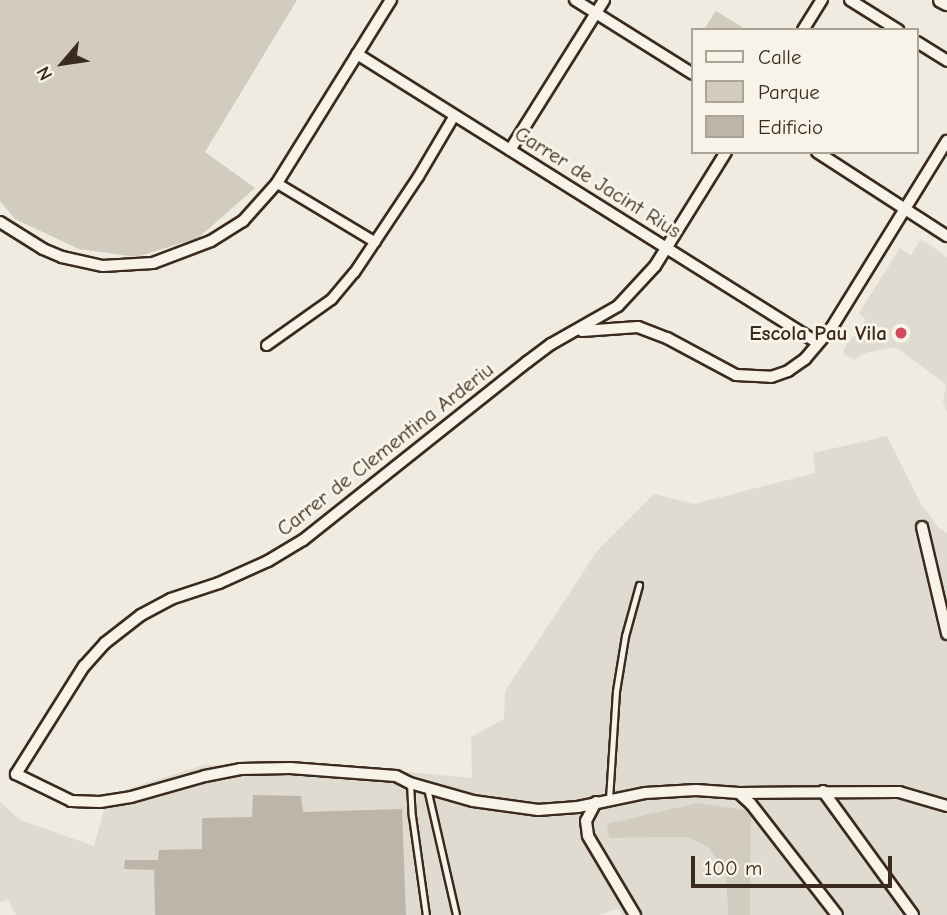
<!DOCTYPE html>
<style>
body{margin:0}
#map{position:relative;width:947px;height:915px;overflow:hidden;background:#efebe0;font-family:"Comic Neue",sans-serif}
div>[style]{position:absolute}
.built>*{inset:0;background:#e0dbd0}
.green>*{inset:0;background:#d1cbc0}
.building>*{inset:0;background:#bdb5aa}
.roads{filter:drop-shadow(2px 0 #3b2a1e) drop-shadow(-2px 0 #3b2a1e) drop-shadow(0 2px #3b2a1e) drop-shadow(0 -2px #3b2a1e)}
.service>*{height:5px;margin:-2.5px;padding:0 2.5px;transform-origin:2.5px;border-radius:2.5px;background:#f7f3e8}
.pedestrian>*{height:9px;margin:-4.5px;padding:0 4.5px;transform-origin:4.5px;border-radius:4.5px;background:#f7f3e8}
.minor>*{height:10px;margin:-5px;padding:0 5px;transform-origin:5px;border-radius:5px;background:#f7f3e8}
.tertiary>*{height:14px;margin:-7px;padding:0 7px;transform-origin:7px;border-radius:7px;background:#f7f3e8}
.dots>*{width:19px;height:19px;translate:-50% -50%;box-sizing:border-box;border:4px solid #f7f3e8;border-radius:50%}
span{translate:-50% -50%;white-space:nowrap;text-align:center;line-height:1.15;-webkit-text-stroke:6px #f7f3e8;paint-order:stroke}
.street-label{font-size:21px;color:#3b2a1e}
.poi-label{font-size:21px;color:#3b2a1e;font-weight:700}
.right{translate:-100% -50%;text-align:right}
.legend{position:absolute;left:691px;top:28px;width:228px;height:126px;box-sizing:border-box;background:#f7f3e8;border:2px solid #aca397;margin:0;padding:9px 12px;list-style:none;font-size:21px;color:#3b2a1e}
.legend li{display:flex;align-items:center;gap:14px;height:35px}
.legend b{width:35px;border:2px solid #aca397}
.north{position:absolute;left:28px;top:28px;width:70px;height:70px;-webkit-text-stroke:5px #f7f3e8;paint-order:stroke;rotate:241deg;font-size:19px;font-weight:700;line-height:28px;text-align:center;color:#3b2a1e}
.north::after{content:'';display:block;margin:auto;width:24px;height:32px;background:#3b2a1e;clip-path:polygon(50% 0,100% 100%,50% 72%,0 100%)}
.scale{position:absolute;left:691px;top:856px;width:201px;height:32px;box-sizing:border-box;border:4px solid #3b2a1e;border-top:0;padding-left:9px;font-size:21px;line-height:24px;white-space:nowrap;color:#3b2a1e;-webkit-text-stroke:5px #f7f3e8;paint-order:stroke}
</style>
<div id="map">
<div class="built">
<i style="clip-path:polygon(921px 239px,947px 257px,947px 412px,943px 402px,946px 384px,895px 347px,865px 353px,854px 360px,844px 354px,844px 348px,866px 320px,859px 313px,900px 248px,911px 255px)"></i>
<i style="clip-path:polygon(887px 436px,921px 504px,938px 527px,947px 533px,947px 915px,750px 915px,751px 811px,609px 838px,687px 837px,707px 846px,726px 873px,728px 915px,622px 915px,618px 908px,600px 915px,16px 915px,8px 900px,0 902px,0 802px,20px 820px,94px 846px,108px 795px,204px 765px,336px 765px,472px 778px,471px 737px,504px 719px,505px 691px,597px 551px,654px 494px,694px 504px,815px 473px,813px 453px)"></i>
</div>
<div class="green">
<i style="clip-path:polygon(0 0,297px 0,205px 152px,255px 188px,198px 238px,136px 257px,79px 249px,15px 219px,0 201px)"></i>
<i style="clip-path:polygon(716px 10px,716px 11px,747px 30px,704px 30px)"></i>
<i style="clip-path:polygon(698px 803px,751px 811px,750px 915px,728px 915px,726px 873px,707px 846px,687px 837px,609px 838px,607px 824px)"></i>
</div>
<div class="building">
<i style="clip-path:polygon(253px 795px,301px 796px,303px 812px,402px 809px,406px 915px,155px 915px,154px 870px,124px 869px,125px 860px,158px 860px,159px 850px,202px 849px,202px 818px,252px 817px)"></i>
</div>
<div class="roads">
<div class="service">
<i style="left:410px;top:783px;width:33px;rotate:87deg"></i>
<i style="left:412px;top:816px;width:100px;rotate:82deg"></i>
<i style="left:427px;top:788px;width:130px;rotate:77.1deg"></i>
<i style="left:609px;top:799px;width:108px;rotate:-86.3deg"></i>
<i style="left:616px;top:691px;width:56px;rotate:-80.7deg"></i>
<i style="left:625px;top:636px;width:53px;rotate:-74.6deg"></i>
</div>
<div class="pedestrian">
<i style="left:277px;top:183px;width:114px;rotate:31deg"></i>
<i style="left:266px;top:345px;width:80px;rotate:-35.3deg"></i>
<i style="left:331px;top:299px;width:35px;rotate:-50deg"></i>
<i style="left:354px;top:272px;width:115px;rotate:-56.3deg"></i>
<i style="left:418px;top:176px;width:71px;rotate:-59.5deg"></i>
</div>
<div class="minor">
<i style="left:575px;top:0;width:139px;rotate:32.1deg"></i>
<i style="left:850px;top:0;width:57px;rotate:32deg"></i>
<i style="left:803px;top:30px;width:36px;rotate:-58deg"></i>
<i style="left:917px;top:42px;width:36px;rotate:32deg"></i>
<i style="left:357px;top:54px;width:544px;rotate:32.08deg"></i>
<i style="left:510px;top:150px;width:177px;rotate:-57.9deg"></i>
<i style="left:726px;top:152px;width:134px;rotate:121.9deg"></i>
<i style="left:655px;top:266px;width:54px;rotate:132.8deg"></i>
<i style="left:618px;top:306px;width:77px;rotate:150.4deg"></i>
<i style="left:551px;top:344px;width:30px;rotate:143deg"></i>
<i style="left:527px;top:362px;width:286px;rotate:141.5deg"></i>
<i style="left:303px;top:540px;width:41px;rotate:149deg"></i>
<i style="left:268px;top:561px;width:54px;rotate:155.8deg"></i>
<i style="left:219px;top:583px;width:51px;rotate:161.6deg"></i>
<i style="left:171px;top:599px;width:34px;rotate:152deg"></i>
<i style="left:141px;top:615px;width:46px;rotate:142.1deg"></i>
<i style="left:105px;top:643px;width:31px;rotate:132deg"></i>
<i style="left:84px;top:666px;width:128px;rotate:122.2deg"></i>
<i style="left:16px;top:774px;width:61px;rotate:26.1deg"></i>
<i style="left:71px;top:801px;width:29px;rotate:2deg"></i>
<i style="left:100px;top:802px;width:31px;rotate:-9deg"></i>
<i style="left:131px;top:797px;width:77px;rotate:-15.8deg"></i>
<i style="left:205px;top:776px;width:36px;rotate:-11deg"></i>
<i style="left:240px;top:769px;width:50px;rotate:-1.1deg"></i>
<i style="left:290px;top:768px;width:106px;rotate:4.3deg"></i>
<i style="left:396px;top:776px;width:16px;rotate:27deg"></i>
<i style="left:410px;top:783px;width:66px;rotate:15.9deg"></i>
<i style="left:473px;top:801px;width:66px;rotate:7.9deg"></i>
<i style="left:538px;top:810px;width:40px;rotate:-4.3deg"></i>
<i style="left:578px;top:807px;width:68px;rotate:-11.8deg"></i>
<i style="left:645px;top:793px;width:51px;rotate:-3.4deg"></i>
<i style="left:696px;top:790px;width:43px;rotate:4deg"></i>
<i style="left:739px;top:793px;width:160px;rotate:-0.4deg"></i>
<i style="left:899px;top:792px;width:50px;rotate:16.3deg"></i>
<i style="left:817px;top:152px;width:155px;rotate:32.9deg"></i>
<i style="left:0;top:222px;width:51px;rotate:32.1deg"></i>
<i style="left:43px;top:249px;width:21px;rotate:23deg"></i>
<i style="left:62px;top:257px;width:42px;rotate:12.4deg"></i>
<i style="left:103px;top:266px;width:50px;rotate:-3.4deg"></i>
<i style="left:153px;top:263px;width:62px;rotate:-20.8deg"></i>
<i style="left:211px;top:241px;width:38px;rotate:-32deg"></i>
<i style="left:243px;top:221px;width:51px;rotate:-48.2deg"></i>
<i style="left:277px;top:183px;width:216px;rotate:-58.1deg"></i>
<i style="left:582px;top:331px;width:56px;rotate:-4.1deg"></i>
<i style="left:638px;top:327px;width:31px;rotate:21deg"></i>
<i style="left:667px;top:338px;width:78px;rotate:28.2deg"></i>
<i style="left:736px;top:375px;width:35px;rotate:3deg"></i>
<i style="left:771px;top:377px;width:18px;rotate:-19deg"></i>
<i style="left:788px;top:371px;width:21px;rotate:-35deg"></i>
<i style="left:805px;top:359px;width:42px;rotate:-49.8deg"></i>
<i style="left:832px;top:327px;width:219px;rotate:-58.3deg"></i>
<i style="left:922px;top:527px;width:110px;rotate:76.8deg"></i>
<i style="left:823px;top:791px;width:153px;rotate:54deg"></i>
<i style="left:739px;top:793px;width:16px;rotate:43deg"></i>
<i style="left:751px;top:804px;width:140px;rotate:52.2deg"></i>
<i style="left:596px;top:802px;width:21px;rotate:118deg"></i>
<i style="left:586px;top:821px;width:15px;rotate:82deg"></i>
<i style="left:588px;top:836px;width:92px;rotate:59.3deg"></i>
</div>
<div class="tertiary">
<i style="left:941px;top:0;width:7px;rotate:27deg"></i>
</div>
</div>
<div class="dots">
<i style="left:901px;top:333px;background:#d1495b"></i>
</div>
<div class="street-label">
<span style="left:598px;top:182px;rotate:32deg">Carrer de Jacint Rius</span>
<span style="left:385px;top:449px;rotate:-38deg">Carrer de Clementina Arderiu</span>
</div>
<div class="poi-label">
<span class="right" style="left:887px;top:333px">Escola Pau Vila</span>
</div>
<ul class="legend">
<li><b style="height:9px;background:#f7f3e8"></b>Calle</li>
<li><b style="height:19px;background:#d1cbc0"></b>Parque</li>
<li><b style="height:19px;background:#bdb5aa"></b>Edificio</li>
</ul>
<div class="north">N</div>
<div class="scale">100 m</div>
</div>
